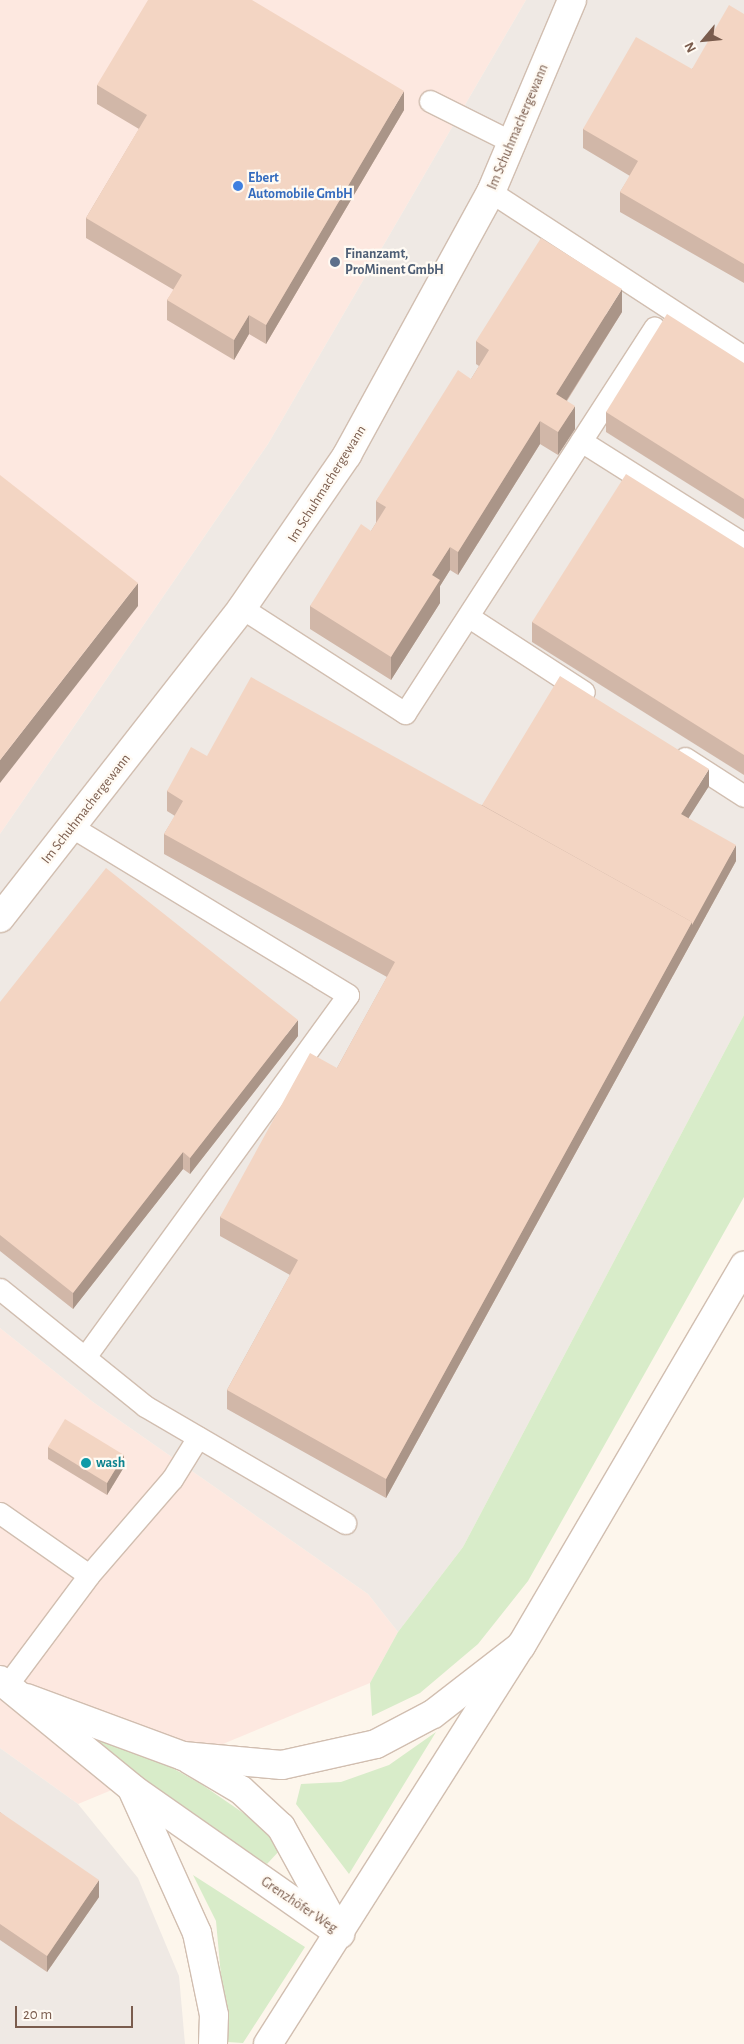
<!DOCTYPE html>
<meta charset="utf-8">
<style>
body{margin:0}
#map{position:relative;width:744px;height:2044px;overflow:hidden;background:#fdf6ec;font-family:"Alegreya Sans",sans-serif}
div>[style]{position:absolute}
.commercial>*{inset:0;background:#fde8e0}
.industrial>*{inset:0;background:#efe9e4}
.green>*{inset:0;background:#d8ecc9}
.roads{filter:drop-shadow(1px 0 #d1beb0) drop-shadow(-1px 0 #d1beb0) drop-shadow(0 1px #d1beb0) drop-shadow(0 -1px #d1beb0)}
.lane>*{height:21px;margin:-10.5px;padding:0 10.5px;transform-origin:10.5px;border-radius:10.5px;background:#fff}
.street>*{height:28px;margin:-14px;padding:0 14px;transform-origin:14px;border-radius:14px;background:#fff}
.secondary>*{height:28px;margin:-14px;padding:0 14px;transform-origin:14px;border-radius:14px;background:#fff}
.wall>*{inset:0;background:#d1b7a8}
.shaded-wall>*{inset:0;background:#aa9588}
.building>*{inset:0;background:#f3d5c3}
.dots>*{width:14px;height:14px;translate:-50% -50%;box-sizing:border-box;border:2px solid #fffaf3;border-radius:50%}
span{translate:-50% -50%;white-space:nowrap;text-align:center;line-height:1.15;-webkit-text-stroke:4.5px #fffaf3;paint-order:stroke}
.street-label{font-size:14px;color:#7a5c4d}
.shop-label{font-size:14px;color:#366cbe;font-weight:700}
.left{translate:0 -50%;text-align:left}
.service-label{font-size:14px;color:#4e5e75;font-weight:700}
.culture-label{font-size:14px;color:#0d838f;font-weight:700}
.north{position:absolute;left:679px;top:15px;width:50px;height:50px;-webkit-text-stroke:4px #fffaf3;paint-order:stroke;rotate:242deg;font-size:14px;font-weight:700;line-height:20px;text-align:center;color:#7a5c4d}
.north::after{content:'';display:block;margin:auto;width:18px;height:22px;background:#7a5c4d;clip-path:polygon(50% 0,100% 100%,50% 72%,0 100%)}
.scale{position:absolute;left:15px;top:2006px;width:118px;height:22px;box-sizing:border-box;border:2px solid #7a5c4d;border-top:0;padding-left:6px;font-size:15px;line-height:18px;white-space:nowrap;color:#7a5c4d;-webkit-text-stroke:4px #fffaf3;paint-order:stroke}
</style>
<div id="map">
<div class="commercial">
<i style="clip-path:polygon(0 0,526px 0,268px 444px,0 834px)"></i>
<i style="clip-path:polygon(0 1328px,93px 1402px,368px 1594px,398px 1632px,370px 1683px,78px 1804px,0 1748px)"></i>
</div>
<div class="industrial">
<i style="clip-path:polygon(526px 0,744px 0,744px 1015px,463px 1547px,398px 1632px,368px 1594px,93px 1402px,0 1328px,0 834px,268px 444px)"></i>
<i style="clip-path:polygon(0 1748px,78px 1804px,138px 1878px,179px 1976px,185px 2044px,0 2044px)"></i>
</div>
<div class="green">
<i style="clip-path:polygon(744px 1015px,744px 1197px,528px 1581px,478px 1644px,420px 1693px,372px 1716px,370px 1683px,398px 1632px,463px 1547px)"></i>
<i style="clip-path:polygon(68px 1723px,151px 1756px,201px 1784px,258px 1823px,280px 1850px,267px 1864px,94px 1753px)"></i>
<i style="clip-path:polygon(436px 1732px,349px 1874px,296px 1804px,301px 1784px,341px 1782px,389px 1765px)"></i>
<i style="clip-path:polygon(193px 1875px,305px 1947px,243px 2043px,227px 2042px,216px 1921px)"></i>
</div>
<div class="roads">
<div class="lane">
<i style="left:430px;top:101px;width:92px;rotate:26.6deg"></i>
<i style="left:491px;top:192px;width:302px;rotate:33.1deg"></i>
<i style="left:581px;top:441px;width:193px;rotate:32.3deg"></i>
<i style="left:242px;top:608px;width:194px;rotate:32.8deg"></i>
<i style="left:405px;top:713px;width:459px;rotate:-57.1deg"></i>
<i style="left:469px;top:617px;width:137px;rotate:33.1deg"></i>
<i style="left:685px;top:758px;width:70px;rotate:32.8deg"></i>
<i style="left:72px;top:827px;width:323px;rotate:31.3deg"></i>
<i style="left:348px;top:995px;width:447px;rotate:126deg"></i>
<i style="left:0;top:1289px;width:186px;rotate:38.9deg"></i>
<i style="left:145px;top:1406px;width:232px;rotate:30.3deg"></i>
<i style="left:0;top:1513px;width:108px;rotate:34.9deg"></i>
<i style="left:7px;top:1685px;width:137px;rotate:-53.3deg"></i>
<i style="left:89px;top:1575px;width:127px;rotate:-49.2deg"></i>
<i style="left:172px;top:1479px;width:49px;rotate:-58.2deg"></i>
</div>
<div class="street">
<i style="left:0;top:918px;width:393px;rotate:-52deg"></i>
<i style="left:242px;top:608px;width:186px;rotate:-55.5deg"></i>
<i style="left:347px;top:455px;width:300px;rotate:-61.3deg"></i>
<i style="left:491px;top:192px;width:208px;rotate:-67.1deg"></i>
<i style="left:0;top:1680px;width:172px;rotate:39.3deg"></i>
<i style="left:133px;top:1789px;width:253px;rotate:35deg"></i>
<i style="left:26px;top:1698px;width:167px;rotate:20.3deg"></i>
<i style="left:183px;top:1756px;width:99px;rotate:5.2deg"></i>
<i style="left:282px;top:1765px;width:96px;rotate:-12.6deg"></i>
<i style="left:376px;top:1744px;width:64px;rotate:-27.8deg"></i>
<i style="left:433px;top:1714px;width:108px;rotate:-37.8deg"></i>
<i style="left:190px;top:1760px;width:59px;rotate:30.5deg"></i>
<i style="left:241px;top:1790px;width:54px;rotate:42.8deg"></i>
<i style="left:281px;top:1827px;width:119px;rotate:61.3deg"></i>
<i style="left:133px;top:1791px;width:156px;rotate:65.7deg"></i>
<i style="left:197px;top:1933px;width:84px;rotate:78.3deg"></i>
<i style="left:214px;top:2015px;width:29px;rotate:92deg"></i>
</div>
<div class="secondary">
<i style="left:268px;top:2044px;width:472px;rotate:-57.6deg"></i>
<i style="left:521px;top:1646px;width:441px;rotate:-59.6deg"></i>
</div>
</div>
<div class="wall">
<i style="clip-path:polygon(744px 14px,744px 283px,620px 212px,620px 192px,630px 176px,583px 148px,583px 129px,692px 69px)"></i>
<i style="clip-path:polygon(97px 85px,404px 110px,266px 344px,249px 334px,234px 360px,167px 320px,167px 300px,174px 290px,86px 238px,86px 218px,139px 129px,97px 104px)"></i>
<i style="clip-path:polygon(622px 312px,567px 401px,575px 429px,558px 455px,540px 444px,458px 575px,450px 570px,440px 586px,440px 603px,391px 680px,310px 629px,310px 606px,371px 531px,376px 523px,376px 501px,471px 379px,479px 366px,476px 364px,476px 341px)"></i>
<i style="clip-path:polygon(744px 363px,744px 519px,606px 432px,606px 412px)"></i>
<i style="clip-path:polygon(744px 548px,744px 775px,532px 642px,532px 622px)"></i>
<i style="clip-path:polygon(207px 756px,482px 805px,709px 786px,688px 818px,736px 861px,386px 1498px,227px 1409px,227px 1390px,290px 1275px,220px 1236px,220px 1217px,337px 1068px,387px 977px,164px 854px,164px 834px,175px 816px,167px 811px,167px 791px)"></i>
<i style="clip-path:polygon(0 1002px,298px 1036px,190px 1174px,183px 1169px,73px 1309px,0 1251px)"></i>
<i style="clip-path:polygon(48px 1447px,124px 1467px,107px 1495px,48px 1459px)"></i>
<i style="clip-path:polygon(0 1812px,99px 1897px,47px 1972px,0 1940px)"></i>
</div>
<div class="shaded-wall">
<i style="clip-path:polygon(404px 91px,404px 110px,266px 344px,266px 325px)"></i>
<i style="clip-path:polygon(622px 289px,622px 312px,556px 417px,556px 394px)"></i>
<i style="clip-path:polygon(249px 315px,249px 334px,234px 360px,234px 340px)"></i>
<i style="clip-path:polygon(575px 406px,575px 429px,558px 455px,558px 432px)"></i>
<i style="clip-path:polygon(540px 421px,540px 444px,458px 575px,458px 552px)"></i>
<i style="clip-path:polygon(450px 547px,450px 570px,440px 586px,440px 603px,391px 680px,391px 657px,432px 575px)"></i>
<i style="clip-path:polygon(138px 583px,138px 606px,0 783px,0 760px)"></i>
<i style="clip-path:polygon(709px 769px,709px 786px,681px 830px,681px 814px)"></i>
<i style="clip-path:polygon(736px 845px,736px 861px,386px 1498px,386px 1479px,692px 922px)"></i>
<i style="clip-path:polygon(298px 1020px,298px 1036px,190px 1174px,190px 1158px)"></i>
<i style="clip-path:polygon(183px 1152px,183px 1169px,73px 1309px,73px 1293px)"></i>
<i style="clip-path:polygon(124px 1455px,124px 1467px,107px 1495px,107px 1483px)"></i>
<i style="clip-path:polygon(99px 1880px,99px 1897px,47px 1972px,47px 1956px)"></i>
</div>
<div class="building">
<i style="clip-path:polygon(148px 0,252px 0,404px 91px,266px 325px,249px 315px,234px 340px,167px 300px,182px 275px,86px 218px,147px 115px,97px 85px)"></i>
<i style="clip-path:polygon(729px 5px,744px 14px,744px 264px,620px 192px,638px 161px,583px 129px,636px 37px,692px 69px)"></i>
<i style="clip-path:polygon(541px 238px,622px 289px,556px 394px,575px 406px,558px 432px,540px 421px,458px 552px,450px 547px,432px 575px,440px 580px,391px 657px,310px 606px,361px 524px,371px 531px,386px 507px,376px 501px,458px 370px,471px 379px,489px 350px,476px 341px)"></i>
<i style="clip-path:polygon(667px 314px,744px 363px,744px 499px,606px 412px)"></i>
<i style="clip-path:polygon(626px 474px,744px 548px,744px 755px,532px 622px)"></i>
<i style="clip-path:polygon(0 475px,138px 583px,0 760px)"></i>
<i style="clip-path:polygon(560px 676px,709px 769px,681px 814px,736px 845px,692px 925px,692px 922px,482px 805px)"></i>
<i style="clip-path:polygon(251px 677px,692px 922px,386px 1479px,227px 1390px,298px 1260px,220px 1217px,310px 1053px,337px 1068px,395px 962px,164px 834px,183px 801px,167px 791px,191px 747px,207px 756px)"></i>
<i style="clip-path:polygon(106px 868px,298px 1020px,190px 1158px,183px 1152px,73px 1293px,0 1235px,0 1002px)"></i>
<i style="clip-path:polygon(65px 1419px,124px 1455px,107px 1483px,48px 1447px)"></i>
<i style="clip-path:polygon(0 1812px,99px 1880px,47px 1956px,0 1924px)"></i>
</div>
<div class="dots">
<i style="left:238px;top:186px;background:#3f7fe0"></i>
<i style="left:335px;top:262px;background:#5c6f8a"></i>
<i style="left:86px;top:1463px;background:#0f9aa8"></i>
</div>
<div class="street-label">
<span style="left:518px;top:127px;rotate:-67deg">Im Schuhmachergewann</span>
<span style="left:327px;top:484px;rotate:-58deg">Im Schuhmachergewann</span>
<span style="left:86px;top:809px;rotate:-52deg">Im Schuhmachergewann</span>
<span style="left:299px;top:1905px;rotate:34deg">Grenzhöfer Weg</span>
</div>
<div class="shop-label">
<span class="left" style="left:248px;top:186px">Ebert<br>Automobile GmbH</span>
</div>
<div class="service-label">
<span class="left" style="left:345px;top:262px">Finanzamt,<br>ProMinent GmbH</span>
</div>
<div class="culture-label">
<span class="left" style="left:96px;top:1463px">wash</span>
</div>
<div class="north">N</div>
<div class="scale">20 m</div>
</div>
